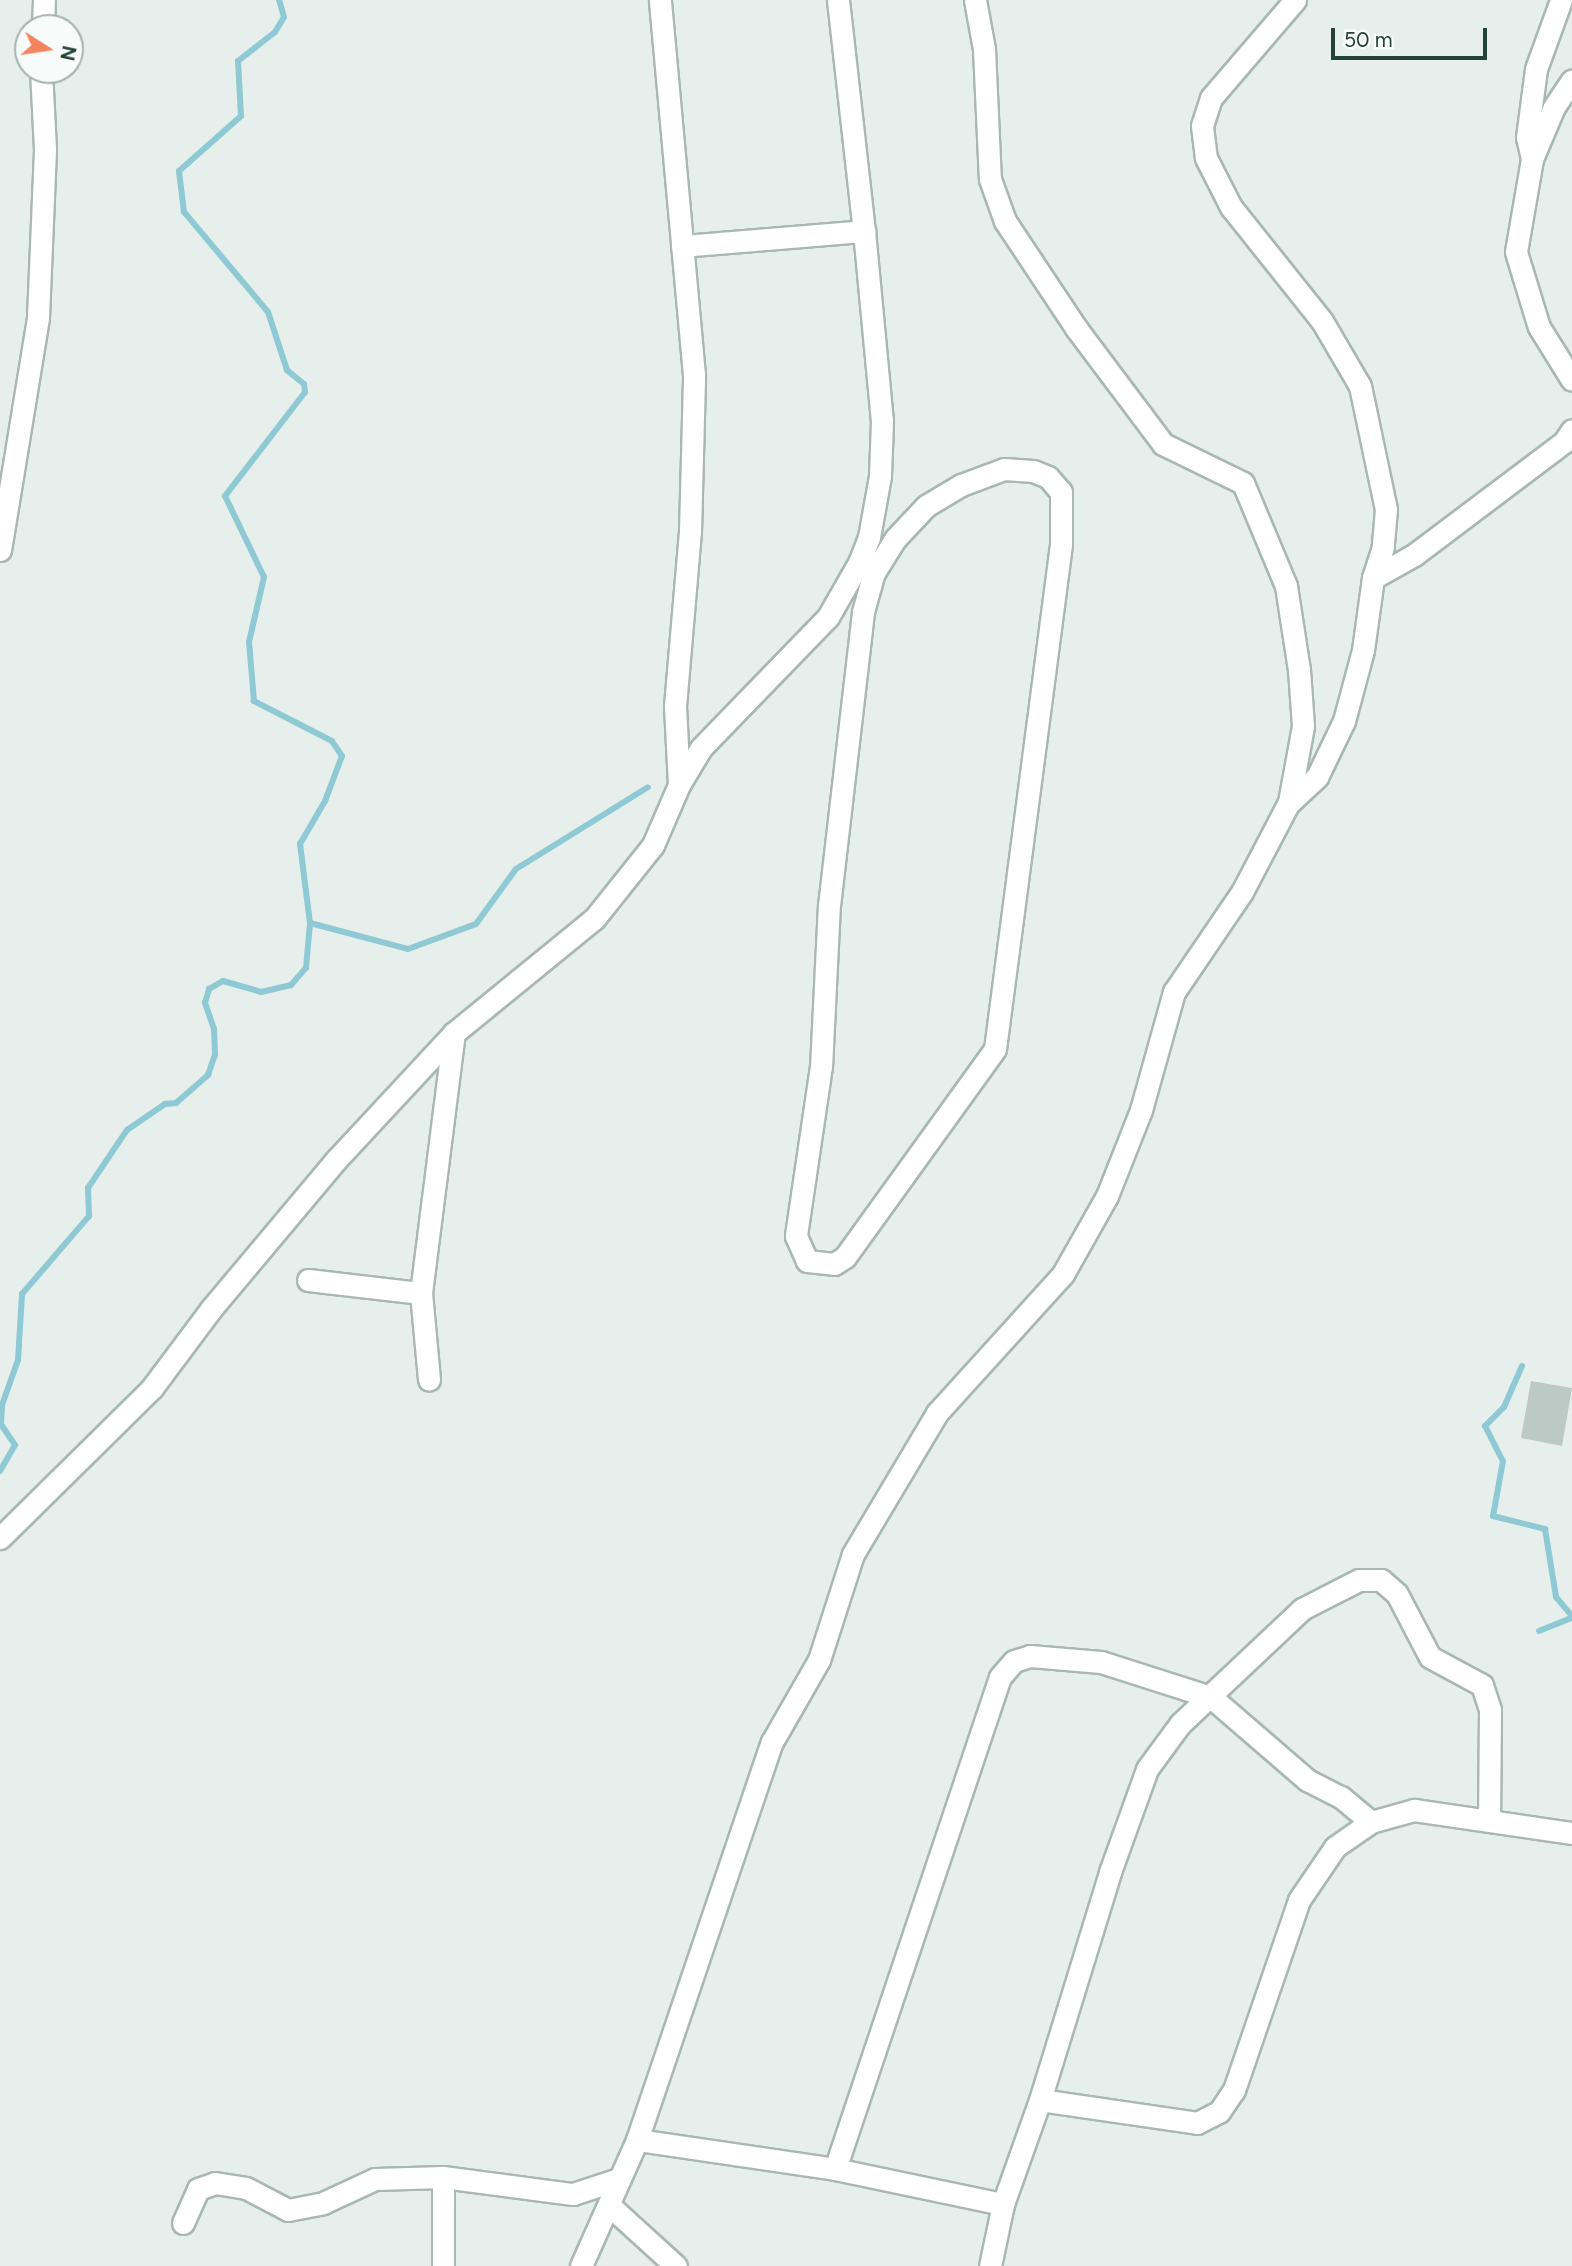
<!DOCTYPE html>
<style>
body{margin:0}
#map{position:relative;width:1572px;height:2266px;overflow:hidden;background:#e6efeb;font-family:Figtree,sans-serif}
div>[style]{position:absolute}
.stream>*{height:6px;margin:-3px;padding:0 3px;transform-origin:3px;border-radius:3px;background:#8ec9d4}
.building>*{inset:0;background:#bbcac4}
.roads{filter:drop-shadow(2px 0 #a8b8b2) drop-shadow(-2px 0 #a8b8b2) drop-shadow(0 2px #a8b8b2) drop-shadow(0 -2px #a8b8b2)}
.street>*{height:21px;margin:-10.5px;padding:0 10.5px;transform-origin:10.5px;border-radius:10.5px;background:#fff}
span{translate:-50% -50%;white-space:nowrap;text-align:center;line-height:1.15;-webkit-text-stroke:5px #f7fbf9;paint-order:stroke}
.north{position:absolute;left:14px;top:14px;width:70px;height:70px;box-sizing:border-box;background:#f7fbf9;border:2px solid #a3b1ad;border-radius:50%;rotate:102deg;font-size:19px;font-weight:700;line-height:28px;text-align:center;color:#24423a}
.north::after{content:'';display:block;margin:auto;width:24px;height:32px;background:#f4845f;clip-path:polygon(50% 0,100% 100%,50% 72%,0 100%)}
.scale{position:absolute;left:1331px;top:28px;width:156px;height:32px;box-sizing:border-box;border:4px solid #24423a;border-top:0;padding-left:9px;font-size:21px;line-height:24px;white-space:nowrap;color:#24423a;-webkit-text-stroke:5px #f7fbf9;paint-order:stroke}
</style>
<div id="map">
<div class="stream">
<i style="left:310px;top:923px;width:101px;rotate:14.9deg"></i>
<i style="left:408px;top:949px;width:72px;rotate:-20.2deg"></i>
<i style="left:476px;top:924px;width:68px;rotate:-54deg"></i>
<i style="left:516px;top:869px;width:155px;rotate:-31.8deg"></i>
<i style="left:1522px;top:1366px;width:45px;rotate:113.7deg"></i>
<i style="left:1504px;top:1407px;width:27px;rotate:135deg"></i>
<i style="left:1485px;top:1426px;width:39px;rotate:63deg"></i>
<i style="left:1503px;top:1461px;width:56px;rotate:100.3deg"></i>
<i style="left:1493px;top:1516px;width:54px;rotate:14deg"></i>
<i style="left:1545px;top:1529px;width:69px;rotate:80.8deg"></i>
<i style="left:1556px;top:1597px;width:25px;rotate:50deg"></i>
<i style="left:0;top:1471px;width:30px;rotate:-60deg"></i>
<i style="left:15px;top:1445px;width:25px;rotate:-124deg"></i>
<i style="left:1px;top:1424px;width:19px;rotate:-87deg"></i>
<i style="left:2px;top:1405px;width:48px;rotate:-70.4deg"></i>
<i style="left:18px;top:1360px;width:66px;rotate:-86.5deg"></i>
<i style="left:22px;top:1294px;width:103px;rotate:-49.3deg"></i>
<i style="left:89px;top:1216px;width:28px;rotate:-92deg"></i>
<i style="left:88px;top:1188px;width:70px;rotate:-56.1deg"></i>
<i style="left:127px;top:1130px;width:46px;rotate:-34.4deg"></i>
<i style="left:165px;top:1104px;width:11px;rotate:-5deg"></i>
<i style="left:176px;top:1103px;width:43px;rotate:-41.2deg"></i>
<i style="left:208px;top:1075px;width:21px;rotate:-71deg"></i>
<i style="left:215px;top:1055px;width:26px;rotate:-92deg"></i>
<i style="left:214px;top:1029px;width:28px;rotate:-109deg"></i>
<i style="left:205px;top:1003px;width:15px;rotate:-74deg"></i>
<i style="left:209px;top:989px;width:16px;rotate:-30deg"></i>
<i style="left:223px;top:981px;width:40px;rotate:16deg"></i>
<i style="left:261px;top:992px;width:31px;rotate:-13deg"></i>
<i style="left:291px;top:985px;width:23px;rotate:-49deg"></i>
<i style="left:306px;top:968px;width:45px;rotate:-84.9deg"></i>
<i style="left:310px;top:923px;width:80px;rotate:-97.2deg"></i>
<i style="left:300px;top:844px;width:50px;rotate:-59.8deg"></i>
<i style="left:325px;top:801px;width:48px;rotate:-69.3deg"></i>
<i style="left:342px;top:756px;width:18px;rotate:-124deg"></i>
<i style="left:332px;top:741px;width:88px;rotate:-152.9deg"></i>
<i style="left:254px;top:701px;width:59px;rotate:-94.8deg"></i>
<i style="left:249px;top:642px;width:67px;rotate:-77deg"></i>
<i style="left:264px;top:577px;width:90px;rotate:-115.7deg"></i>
<i style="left:225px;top:496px;width:131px;rotate:-52.4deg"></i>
<i style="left:305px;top:392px;width:8px;rotate:-97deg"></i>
<i style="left:304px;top:384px;width:22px;rotate:-141deg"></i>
<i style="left:287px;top:370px;width:61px;rotate:-108.1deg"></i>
<i style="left:268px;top:312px;width:131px;rotate:-130deg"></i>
<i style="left:184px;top:212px;width:41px;rotate:-97deg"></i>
<i style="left:179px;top:171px;width:83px;rotate:-41.6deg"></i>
<i style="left:241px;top:116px;width:55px;rotate:-93.1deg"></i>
<i style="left:238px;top:61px;width:47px;rotate:-38.1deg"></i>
<i style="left:275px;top:32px;width:17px;rotate:-59deg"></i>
<i style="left:284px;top:17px;width:18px;rotate:-106deg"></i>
<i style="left:1539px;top:1631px;width:35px;rotate:-22deg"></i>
</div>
<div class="building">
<i style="clip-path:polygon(1531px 1381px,1572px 1388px,1562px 1446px,1521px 1438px)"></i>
</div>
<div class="roads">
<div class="street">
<i style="left:838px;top:0;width:232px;rotate:83.6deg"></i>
<i style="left:975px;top:0;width:50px;rotate:79.6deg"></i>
<i style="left:984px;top:49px;width:130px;rotate:87.4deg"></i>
<i style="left:990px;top:179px;width:45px;rotate:70.3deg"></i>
<i style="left:1005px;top:221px;width:128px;rotate:56.4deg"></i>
<i style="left:1076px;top:328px;width:145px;rotate:53.1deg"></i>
<i style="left:1163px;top:444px;width:89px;rotate:26deg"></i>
<i style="left:1243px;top:483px;width:112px;rotate:67.3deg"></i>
<i style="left:1286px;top:586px;width:85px;rotate:81.2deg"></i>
<i style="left:1299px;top:670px;width:56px;rotate:85.9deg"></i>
<i style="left:1303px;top:726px;width:77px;rotate:100.4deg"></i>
<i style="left:1295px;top:0;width:129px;rotate:130.6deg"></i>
<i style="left:1211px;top:98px;width:29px;rotate:108deg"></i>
<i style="left:1202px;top:126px;width:32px;rotate:83deg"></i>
<i style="left:1206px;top:158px;width:55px;rotate:63deg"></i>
<i style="left:1231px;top:207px;width:146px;rotate:51.4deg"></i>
<i style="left:1322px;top:321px;width:75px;rotate:59.7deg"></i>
<i style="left:1360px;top:386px;width:126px;rotate:78.1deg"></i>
<i style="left:1386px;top:509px;width:38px;rotate:95deg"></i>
<i style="left:1383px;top:547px;width:33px;rotate:108deg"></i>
<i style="left:1561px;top:0;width:73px;rotate:109.9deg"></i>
<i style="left:1536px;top:69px;width:69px;rotate:97.5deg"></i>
<i style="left:1527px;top:137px;width:23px;rotate:77deg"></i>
<i style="left:1532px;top:159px;width:94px;rotate:99.8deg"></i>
<i style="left:1516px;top:252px;width:78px;rotate:73deg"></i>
<i style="left:1539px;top:327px;width:62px;rotate:58.1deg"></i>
<i style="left:43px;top:28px;width:28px;rotate:-88deg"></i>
<i style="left:1532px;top:159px;width:56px;rotate:-67.1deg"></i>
<i style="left:1554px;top:107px;width:32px;rotate:-56deg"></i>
<i style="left:682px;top:246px;width:183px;rotate:-4.7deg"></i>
<i style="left:864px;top:231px;width:191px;rotate:84.6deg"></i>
<i style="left:882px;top:421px;width:55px;rotate:92.1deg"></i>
<i style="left:880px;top:476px;width:62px;rotate:100.2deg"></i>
<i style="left:869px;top:537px;width:26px;rotate:111deg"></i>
<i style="left:0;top:550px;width:236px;rotate:-80.7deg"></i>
<i style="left:38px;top:317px;width:168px;rotate:-87.6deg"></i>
<i style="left:45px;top:149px;width:79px;rotate:-92.9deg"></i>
<i style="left:679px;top:785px;width:43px;rotate:-59.3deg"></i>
<i style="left:701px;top:748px;width:182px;rotate:-45.9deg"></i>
<i style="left:828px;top:617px;width:64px;rotate:-60.3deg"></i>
<i style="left:860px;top:561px;width:18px;rotate:38deg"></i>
<i style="left:874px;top:572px;width:41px;rotate:105.4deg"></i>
<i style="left:863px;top:612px;width:294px;rotate:96.6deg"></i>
<i style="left:829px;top:904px;width:162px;rotate:92.8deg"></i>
<i style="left:821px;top:1066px;width:172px;rotate:98.4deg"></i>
<i style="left:796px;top:1236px;width:27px;rotate:66deg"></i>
<i style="left:807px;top:1261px;width:27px;rotate:6deg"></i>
<i style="left:834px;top:1264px;width:13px;rotate:-32deg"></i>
<i style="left:845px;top:1257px;width:256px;rotate:-54.2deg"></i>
<i style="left:995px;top:1049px;width:509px;rotate:-82.55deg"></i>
<i style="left:1061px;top:544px;width:52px;rotate:-90deg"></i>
<i style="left:1061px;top:492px;width:20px;rotate:-131deg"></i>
<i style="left:1048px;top:477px;width:16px;rotate:-158deg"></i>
<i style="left:1033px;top:471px;width:29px;rotate:-176deg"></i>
<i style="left:1004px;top:469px;width:46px;rotate:159.6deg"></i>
<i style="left:961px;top:485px;width:41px;rotate:149deg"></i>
<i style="left:926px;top:506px;width:45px;rotate:133.2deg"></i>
<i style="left:895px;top:539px;width:39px;rotate:122deg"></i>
<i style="left:308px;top:1280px;width:114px;rotate:6.6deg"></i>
<i style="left:421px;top:1293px;width:87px;rotate:84.7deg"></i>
<i style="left:421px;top:1293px;width:262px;rotate:-82.8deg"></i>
<i style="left:454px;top:1033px;width:181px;rotate:-39.2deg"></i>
<i style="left:594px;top:919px;width:95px;rotate:-51.4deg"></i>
<i style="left:653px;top:845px;width:65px;rotate:-66.6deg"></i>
<i style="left:679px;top:785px;width:79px;rotate:-92.9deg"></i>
<i style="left:675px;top:706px;width:175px;rotate:-85.1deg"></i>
<i style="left:690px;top:532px;width:157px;rotate:-88.5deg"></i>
<i style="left:694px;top:375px;width:377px;rotate:-95.2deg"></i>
<i style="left:0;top:1538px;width:214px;rotate:-44.6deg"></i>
<i style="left:152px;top:1388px;width:99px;rotate:-53.2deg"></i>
<i style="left:211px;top:1309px;width:194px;rotate:-50deg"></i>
<i style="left:336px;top:1160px;width:173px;rotate:-47.1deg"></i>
<i style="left:1040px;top:2100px;width:239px;rotate:-72.9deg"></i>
<i style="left:1110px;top:1872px;width:109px;rotate:-70.2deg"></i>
<i style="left:1147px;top:1769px;width:56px;rotate:-53.7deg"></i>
<i style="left:1180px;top:1724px;width:168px;rotate:-43.3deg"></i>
<i style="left:1302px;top:1609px;width:64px;rotate:-27deg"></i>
<i style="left:1359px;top:1580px;width:22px"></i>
<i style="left:1381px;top:1580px;width:21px;rotate:41deg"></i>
<i style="left:1397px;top:1594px;width:71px;rotate:62.4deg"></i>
<i style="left:1430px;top:1657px;width:59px;rotate:28.3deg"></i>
<i style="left:1482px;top:1685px;width:26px;rotate:72deg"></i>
<i style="left:1490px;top:1710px;width:111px;rotate:90.5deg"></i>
<i style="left:637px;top:2140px;width:200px;rotate:8.3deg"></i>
<i style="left:835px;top:2169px;width:172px;rotate:11.8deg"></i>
<i style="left:1003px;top:2204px;width:63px;rotate:101.8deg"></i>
<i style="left:835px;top:2169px;width:519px;rotate:-71.46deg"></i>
<i style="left:1000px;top:1677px;width:21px;rotate:-49deg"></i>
<i style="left:1014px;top:1661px;width:17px;rotate:-17deg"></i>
<i style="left:1030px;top:1656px;width:71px;rotate:4.8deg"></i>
<i style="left:1101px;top:1662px;width:115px;rotate:17.7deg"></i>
<i style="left:1211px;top:1697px;width:127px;rotate:40.8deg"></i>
<i style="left:1307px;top:1780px;width:38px;rotate:27deg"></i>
<i style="left:1341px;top:1797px;width:39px;rotate:40deg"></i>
<i style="left:443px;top:2177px;width:89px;rotate:90deg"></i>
<i style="left:1003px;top:2204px;width:110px;rotate:-70.4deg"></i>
<i style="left:1040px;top:2100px;width:159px;rotate:8.3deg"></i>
<i style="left:1197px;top:2123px;width:25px;rotate:-27deg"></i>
<i style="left:1219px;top:2112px;width:27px;rotate:-56deg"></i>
<i style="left:1234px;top:2090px;width:201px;rotate:-71.1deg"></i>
<i style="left:1299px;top:1900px;width:64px;rotate:-55.8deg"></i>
<i style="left:1335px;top:1847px;width:44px;rotate:-34.8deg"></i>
<i style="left:1371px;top:1822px;width:45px;rotate:-15.6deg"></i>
<i style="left:1414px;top:1810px;width:160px;rotate:8.3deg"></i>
<i style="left:610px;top:2206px;width:89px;rotate:42.3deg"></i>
<i style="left:183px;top:2223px;width:37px;rotate:-66deg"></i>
<i style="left:198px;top:2189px;width:18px;rotate:-19deg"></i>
<i style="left:215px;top:2183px;width:31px;rotate:9deg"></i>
<i style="left:246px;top:2188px;width:47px;rotate:27.6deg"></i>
<i style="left:288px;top:2210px;width:36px;rotate:-11deg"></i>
<i style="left:323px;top:2203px;width:57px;rotate:-24.8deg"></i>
<i style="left:375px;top:2179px;width:68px;rotate:-1.7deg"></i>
<i style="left:443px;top:2177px;width:131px;rotate:7.5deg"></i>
<i style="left:573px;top:2194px;width:48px;rotate:-18.1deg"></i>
<i style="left:581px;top:2266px;width:138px;rotate:-66deg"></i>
<i style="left:637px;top:2140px;width:420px;rotate:-71.3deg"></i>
<i style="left:772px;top:1742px;width:95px;rotate:-60.2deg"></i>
<i style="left:819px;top:1660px;width:111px;rotate:-72.2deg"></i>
<i style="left:853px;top:1554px;width:164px;rotate:-59.2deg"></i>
<i style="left:937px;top:1413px;width:188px;rotate:-47.8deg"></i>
<i style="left:1063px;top:1274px;width:90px;rotate:-60.6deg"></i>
<i style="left:1107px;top:1196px;width:92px;rotate:-68.4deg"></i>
<i style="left:1141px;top:1110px;width:123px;rotate:-74.4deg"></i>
<i style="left:1174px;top:992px;width:121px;rotate:-55.8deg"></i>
<i style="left:1242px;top:892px;width:99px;rotate:-62.4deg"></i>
<i style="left:1288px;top:804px;width:40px;rotate:-43deg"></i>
<i style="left:1317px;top:777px;width:62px;rotate:-64.3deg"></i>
<i style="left:1344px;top:721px;width:73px;rotate:-75deg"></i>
<i style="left:1363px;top:650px;width:73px;rotate:-82.1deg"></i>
<i style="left:1373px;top:578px;width:47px;rotate:-29.3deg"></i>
<i style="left:1414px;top:555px;width:188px;rotate:-37deg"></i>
<i style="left:1564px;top:442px;width:14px;rotate:-56deg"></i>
</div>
</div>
<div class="north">N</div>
<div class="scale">50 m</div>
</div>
